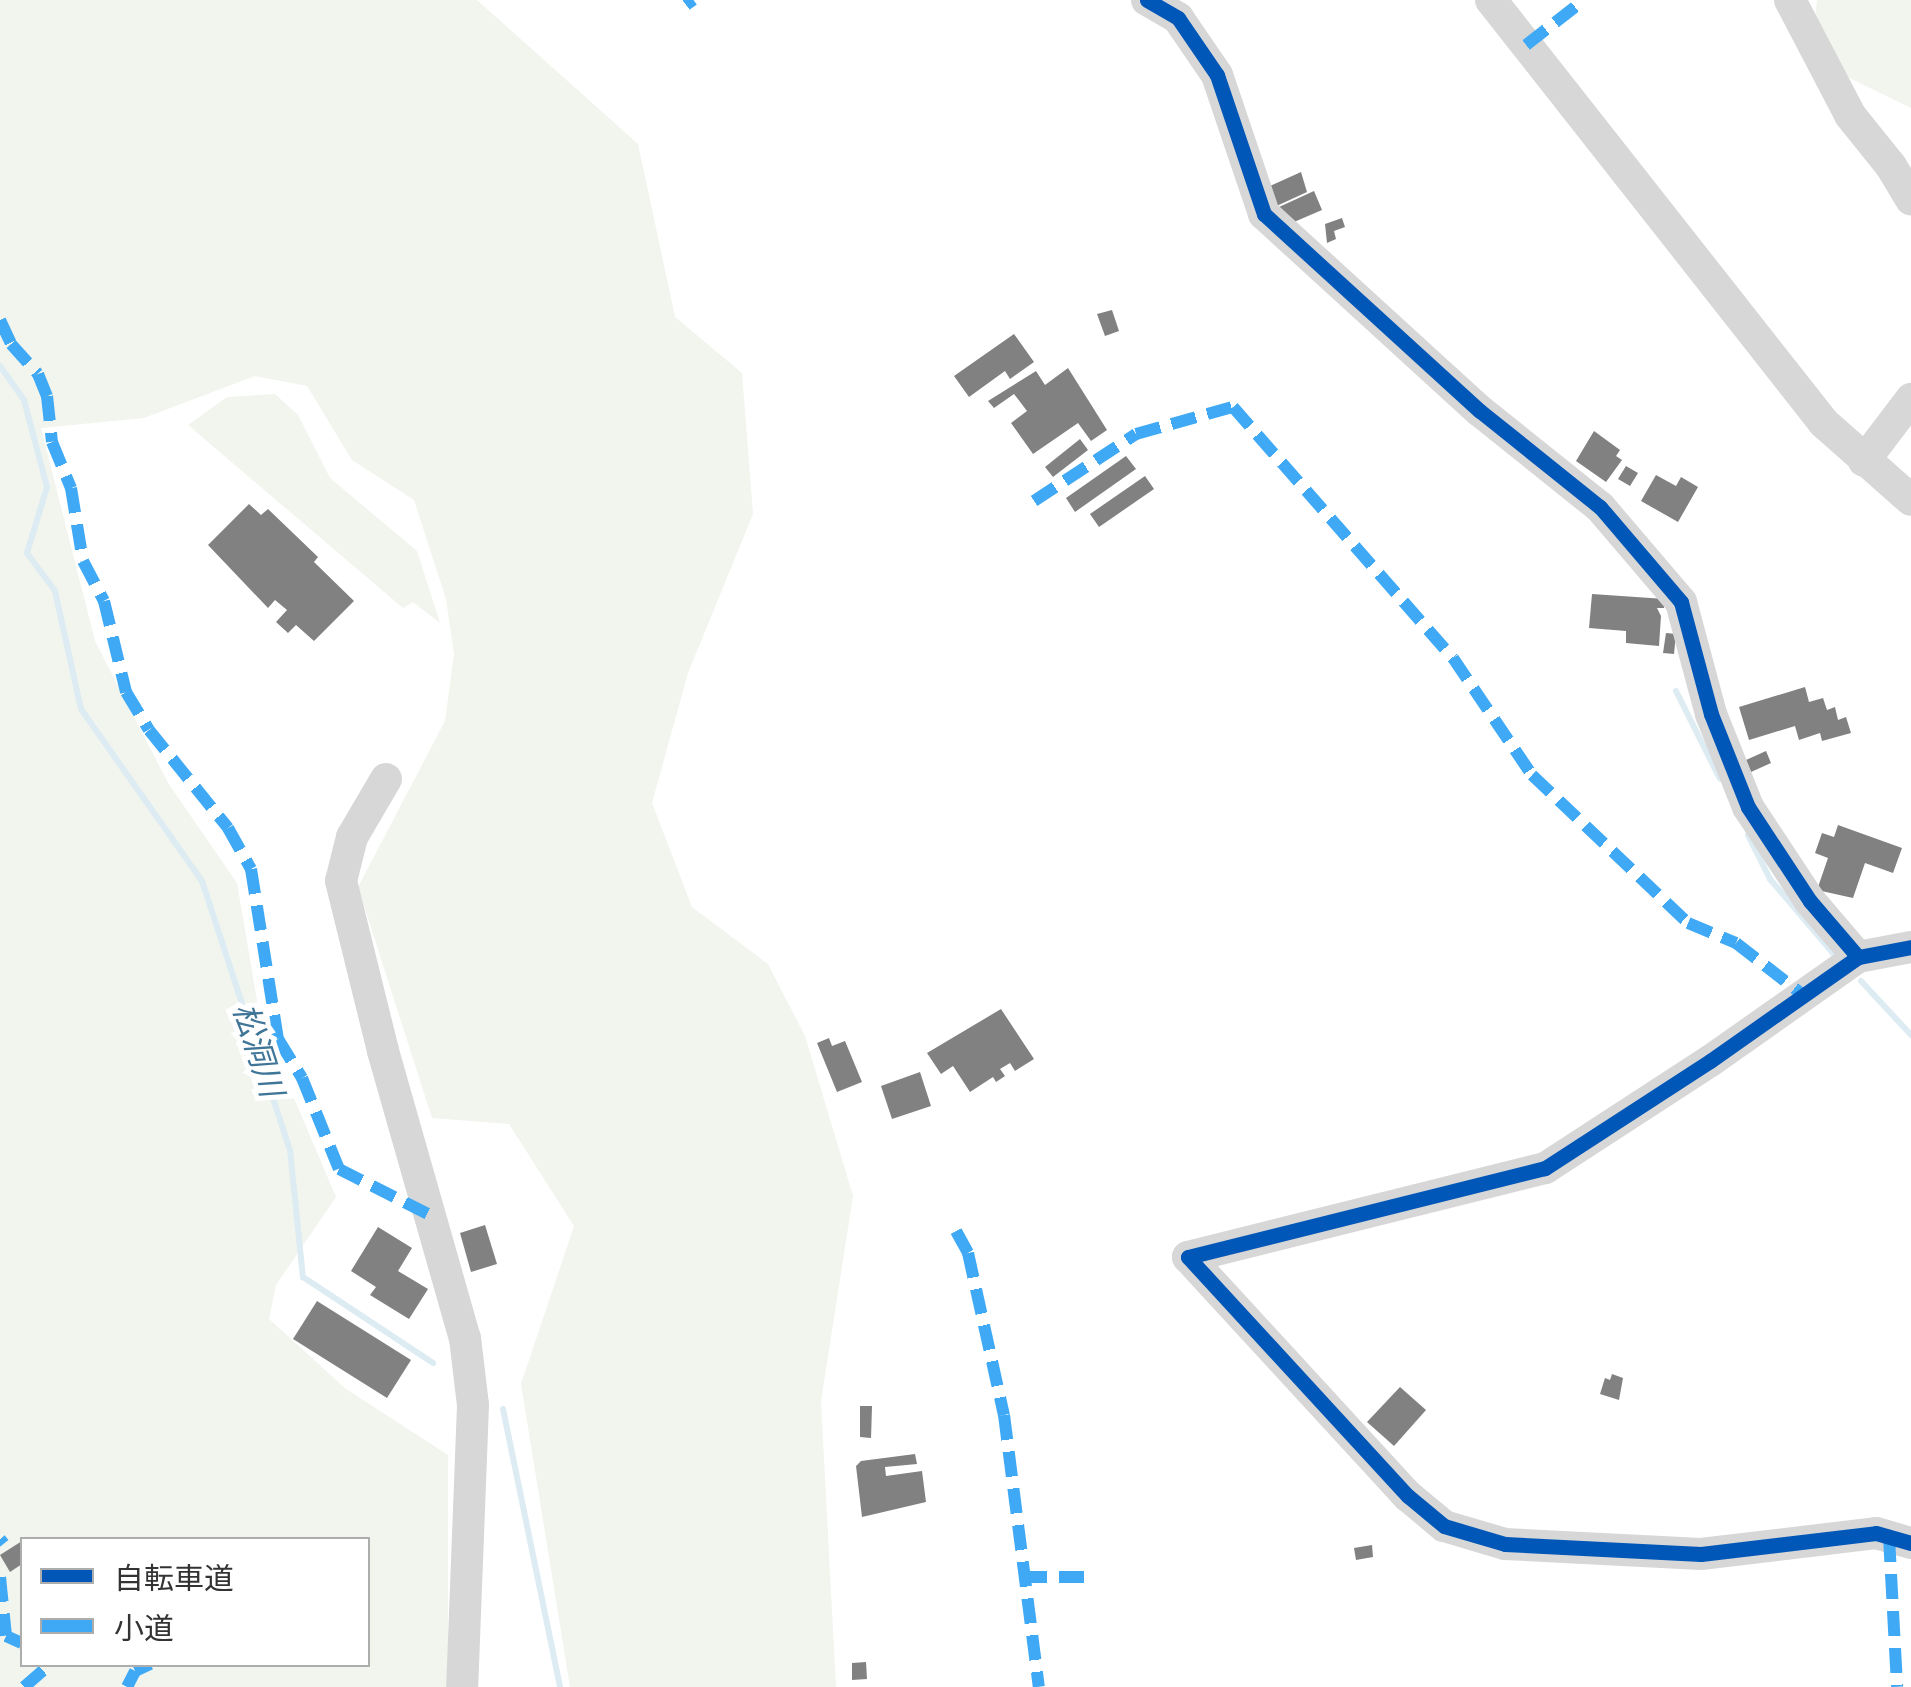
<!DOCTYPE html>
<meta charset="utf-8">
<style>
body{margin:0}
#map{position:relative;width:1911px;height:1687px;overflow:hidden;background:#fff;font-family:Rubik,"Noto Sans JP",sans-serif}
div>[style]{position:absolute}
.green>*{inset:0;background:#f1f5ed}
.stream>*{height:6px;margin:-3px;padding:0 3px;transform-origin:3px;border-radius:3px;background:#ddebf3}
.building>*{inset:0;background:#818181}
.minor>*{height:32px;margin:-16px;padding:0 16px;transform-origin:16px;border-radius:16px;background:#d7d7d7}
.quiet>*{height:12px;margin-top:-6px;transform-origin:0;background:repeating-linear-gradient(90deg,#3fa9f5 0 25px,transparent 0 37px)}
.cycleway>*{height:15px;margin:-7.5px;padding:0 7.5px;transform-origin:7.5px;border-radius:7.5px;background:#0057b8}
span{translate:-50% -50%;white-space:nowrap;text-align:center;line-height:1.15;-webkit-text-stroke:10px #fff;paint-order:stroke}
.water-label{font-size:32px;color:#3f7597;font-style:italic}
.legend{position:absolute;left:20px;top:1537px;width:350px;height:130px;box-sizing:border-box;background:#fff;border:2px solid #adadad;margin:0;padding:12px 18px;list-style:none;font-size:30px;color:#333}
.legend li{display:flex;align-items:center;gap:20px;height:50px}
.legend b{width:50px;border:2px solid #adadad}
</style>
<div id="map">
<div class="green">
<i style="clip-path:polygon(evenodd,0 0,477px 0,638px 144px,675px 317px,742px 373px,753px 514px,688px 673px,652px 803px,692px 907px,768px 964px,805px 1036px,853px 1196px,821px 1401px,836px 1687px,570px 1687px,521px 1384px,574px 1226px,509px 1124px,432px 1118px,358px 887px,445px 721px,454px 654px,446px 599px,414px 500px,352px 460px,307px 386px,255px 376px,144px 418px,41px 428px,95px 641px,168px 783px,237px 883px,260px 1018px,336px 1197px,276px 1285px,269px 1319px,346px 1389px,448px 1455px,448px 1687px,0 1687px,0 0,22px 1540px,368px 1540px,368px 1664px,22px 1664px,22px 1540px)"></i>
<i style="clip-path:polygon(1817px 0,1911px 0,1911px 108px,1839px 73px,1814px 27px)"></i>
<i style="clip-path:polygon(275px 394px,298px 415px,330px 478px,417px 551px,440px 623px,413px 602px,403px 608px,188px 425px,227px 397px)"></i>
</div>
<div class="stream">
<i style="left:0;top:366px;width:42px;rotate:54.8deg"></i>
<i style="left:24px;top:400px;width:90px;rotate:75.2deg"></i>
<i style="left:47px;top:487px;width:69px;rotate:106.9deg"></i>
<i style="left:27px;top:553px;width:47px;rotate:53.6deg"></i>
<i style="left:55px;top:591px;width:121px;rotate:77.6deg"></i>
<i style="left:81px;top:709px;width:210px;rotate:54.9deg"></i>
<i style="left:202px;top:881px;width:283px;rotate:71.9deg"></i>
<i style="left:290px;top:1150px;width:128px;rotate:84.2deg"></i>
<i style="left:303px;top:1277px;width:156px;rotate:33.5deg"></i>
<i style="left:1676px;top:691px;width:98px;rotate:63.4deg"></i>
<i style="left:1748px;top:835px;width:49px;rotate:63.4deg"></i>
<i style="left:1770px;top:879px;width:104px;rotate:49.7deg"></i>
<i style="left:1861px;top:981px;width:74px;rotate:47.2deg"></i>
<i style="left:503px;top:1409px;width:284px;rotate:78.4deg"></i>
</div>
<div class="building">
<i style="clip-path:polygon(1301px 172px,1307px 192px,1270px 209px,1268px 187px)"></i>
<i style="clip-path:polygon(1314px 191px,1322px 210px,1287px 225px,1279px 207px)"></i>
<i style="clip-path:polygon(1342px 218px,1345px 227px,1334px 231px,1336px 239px,1327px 243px,1325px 224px)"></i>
<i style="clip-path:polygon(1112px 310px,1119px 331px,1105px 336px,1097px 314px)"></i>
<i style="clip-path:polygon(1014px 334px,1034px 362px,1010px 379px,1005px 371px,969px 397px,954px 376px)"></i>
<i style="clip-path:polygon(1068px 368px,1107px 430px,1091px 441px,1078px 423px,1033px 454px,1011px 423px,1027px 411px,1014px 394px,994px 408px,988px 401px,1036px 371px,1045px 385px)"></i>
<i style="clip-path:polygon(1594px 431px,1620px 450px,1616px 456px,1622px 460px,1606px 482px,1576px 461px)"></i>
<i style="clip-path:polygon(1080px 439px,1088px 450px,1053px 477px,1045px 467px)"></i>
<i style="clip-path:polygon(1126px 456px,1136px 469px,1075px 512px,1066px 498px)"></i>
<i style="clip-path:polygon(1626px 466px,1638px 473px,1630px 486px,1618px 479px)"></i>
<i style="clip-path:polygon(1656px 475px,1676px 486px,1681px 477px,1698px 487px,1678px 522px,1641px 501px)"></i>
<i style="clip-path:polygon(1145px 476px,1154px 489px,1099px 527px,1090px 514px)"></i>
<i style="clip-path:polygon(249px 504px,261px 515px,268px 509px,318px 557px,314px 562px,354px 601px,314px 641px,296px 625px,288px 633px,276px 622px,287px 610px,275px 600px,268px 608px,208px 545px)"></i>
<i style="clip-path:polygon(1592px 594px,1665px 599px,1664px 608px,1657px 608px,1661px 616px,1659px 646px,1626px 643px,1626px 631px,1589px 628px)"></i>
<i style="clip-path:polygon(1666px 633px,1676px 634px,1674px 654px,1663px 653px)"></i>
<i style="clip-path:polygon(1805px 687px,1809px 702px,1823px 698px,1827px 710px,1835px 707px,1838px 720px,1846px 717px,1851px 733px,1822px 741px,1820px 733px,1799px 740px,1795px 726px,1749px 740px,1739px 707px)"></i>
<i style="clip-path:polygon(1766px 751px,1771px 763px,1751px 772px,1746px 760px)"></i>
<i style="clip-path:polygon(1838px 825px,1902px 848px,1893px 873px,1865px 863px,1853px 898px,1817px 890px,1828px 858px,1815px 853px,1822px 833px,1834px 837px)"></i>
<i style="clip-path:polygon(1001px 1009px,1034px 1059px,1015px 1071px,1010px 1063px,1000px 1069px,1005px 1076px,996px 1082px,993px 1077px,970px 1092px,953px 1066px,941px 1074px,927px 1053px)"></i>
<i style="clip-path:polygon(829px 1038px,832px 1046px,845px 1041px,862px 1082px,837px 1092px,817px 1043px)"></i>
<i style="clip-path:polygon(920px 1072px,931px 1106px,892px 1119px,881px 1086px)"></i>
<i style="clip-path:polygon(485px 1225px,497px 1264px,471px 1272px,460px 1233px)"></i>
<i style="clip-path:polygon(378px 1227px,412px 1248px,398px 1271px,428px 1289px,409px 1319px,370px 1295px,376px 1287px,351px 1271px)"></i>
<i style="clip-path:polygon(317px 1301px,411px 1360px,387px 1398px,293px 1339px)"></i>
<i style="clip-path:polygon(1612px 1374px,1623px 1378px,1619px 1400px,1600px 1394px,1605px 1378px,1610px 1380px)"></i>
<i style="clip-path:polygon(1400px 1387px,1426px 1410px,1394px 1446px,1367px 1422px)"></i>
<i style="clip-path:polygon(860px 1406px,872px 1406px,871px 1438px,860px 1437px)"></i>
<i style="clip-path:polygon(915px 1454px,917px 1464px,885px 1467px,886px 1476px,922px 1471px,926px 1502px,862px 1517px,856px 1466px,861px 1461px)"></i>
<i style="clip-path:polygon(22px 1541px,22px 1564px,10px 1572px,0 1555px)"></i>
<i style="clip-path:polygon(1372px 1545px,1373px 1557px,1356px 1560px,1354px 1548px)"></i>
<i style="clip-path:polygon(866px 1662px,867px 1679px,852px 1680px,852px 1663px)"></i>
</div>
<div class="minor">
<i style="left:1147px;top:0;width:36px;rotate:30deg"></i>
<i style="left:1178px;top:18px;width:69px;rotate:55.6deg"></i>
<i style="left:1217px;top:75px;width:147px;rotate:71.3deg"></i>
<i style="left:1264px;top:214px;width:292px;rotate:42.4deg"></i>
<i style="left:1480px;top:411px;width:154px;rotate:38.7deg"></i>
<i style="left:1600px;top:507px;width:125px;rotate:49.5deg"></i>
<i style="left:1681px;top:602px;width:116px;rotate:75deg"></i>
<i style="left:1711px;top:714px;width:100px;rotate:68.3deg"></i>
<i style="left:1748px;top:807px;width:113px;rotate:56.6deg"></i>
<i style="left:1810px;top:901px;width:74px;rotate:49.4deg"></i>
<i style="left:1491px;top:0;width:538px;rotate:51.79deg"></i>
<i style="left:1824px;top:423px;width:116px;rotate:41.5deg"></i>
<i style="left:1790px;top:0;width:130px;rotate:62.4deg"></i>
<i style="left:1850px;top:115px;width:65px;rotate:51.2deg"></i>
<i style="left:1891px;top:166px;width:39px;rotate:59deg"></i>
<i style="left:1864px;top:461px;width:78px;rotate:-52.8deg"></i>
<i style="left:386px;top:779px;width:67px;rotate:120.4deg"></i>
<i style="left:352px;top:837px;width:45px;rotate:104deg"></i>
<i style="left:341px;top:881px;width:175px;rotate:76.1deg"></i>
<i style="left:383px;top:1051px;width:298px;rotate:74.1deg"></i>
<i style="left:465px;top:1338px;width:67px;rotate:83.2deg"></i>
<i style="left:473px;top:1405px;width:282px;rotate:92.2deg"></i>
<i style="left:1911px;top:947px;width:54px;rotate:169.3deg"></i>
<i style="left:1858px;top:957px;width:181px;rotate:144.9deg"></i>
<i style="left:1710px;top:1061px;width:197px;rotate:147deg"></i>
<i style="left:1545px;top:1168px;width:368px;rotate:166deg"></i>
<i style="left:1188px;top:1257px;width:325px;rotate:47.4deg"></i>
<i style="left:1408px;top:1496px;width:47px;rotate:39.8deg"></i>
<i style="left:1444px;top:1526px;width:64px;rotate:16.4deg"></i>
<i style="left:1505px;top:1544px;width:196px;rotate:2.9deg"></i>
<i style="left:1701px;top:1554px;width:176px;rotate:-6.8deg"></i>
<i style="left:1876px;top:1533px;width:36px;rotate:16deg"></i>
</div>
<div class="quiet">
<i style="left:686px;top:5px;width:9px;rotate:-36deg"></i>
<i style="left:1526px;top:45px;width:73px;rotate:-37.8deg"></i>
<i style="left:0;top:320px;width:26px;rotate:65deg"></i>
<i style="left:11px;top:344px;width:40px;rotate:48deg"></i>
<i style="left:38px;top:374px;width:24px;rotate:68deg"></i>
<i style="left:47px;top:396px;width:46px;rotate:83.8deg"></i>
<i style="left:52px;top:442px;width:50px;rotate:67.6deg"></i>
<i style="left:71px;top:488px;width:74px;rotate:80.7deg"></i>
<i style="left:83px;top:561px;width:45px;rotate:62.3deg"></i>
<i style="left:104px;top:601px;width:94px;rotate:76.4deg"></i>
<i style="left:126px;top:692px;width:44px;rotate:58.8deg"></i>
<i style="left:149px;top:730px;width:126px;rotate:51.1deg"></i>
<i style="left:228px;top:828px;width:47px;rotate:60.7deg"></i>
<i style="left:251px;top:869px;width:172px;rotate:81deg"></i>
<i style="left:278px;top:1039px;width:46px;rotate:58.4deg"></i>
<i style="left:302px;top:1078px;width:98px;rotate:67.9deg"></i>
<i style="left:339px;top:1169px;width:106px;rotate:26.8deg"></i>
<i style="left:1034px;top:501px;width:122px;rotate:-33.3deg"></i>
<i style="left:1136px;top:434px;width:101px;rotate:-15.6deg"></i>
<i style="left:1233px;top:407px;width:334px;rotate:48.8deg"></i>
<i style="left:1453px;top:658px;width:141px;rotate:56deg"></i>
<i style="left:1532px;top:775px;width:215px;rotate:43.5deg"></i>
<i style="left:1688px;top:923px;width:52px;rotate:22.6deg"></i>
<i style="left:1736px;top:943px;width:85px;rotate:37.8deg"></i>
<i style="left:956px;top:1231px;width:25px;rotate:61deg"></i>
<i style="left:968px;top:1253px;width:166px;rotate:77.5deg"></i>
<i style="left:1004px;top:1415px;width:274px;rotate:82.7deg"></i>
<i style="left:1889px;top:1537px;width:150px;rotate:86.9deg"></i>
<i style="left:0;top:1539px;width:6px;rotate:51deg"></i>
<i style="left:0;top:1577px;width:59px;rotate:84.2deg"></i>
<i style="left:6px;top:1636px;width:17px;rotate:24deg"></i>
<i style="left:1022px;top:1577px;width:71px"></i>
<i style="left:24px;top:1687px;width:35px;rotate:-41deg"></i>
<i style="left:127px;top:1687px;width:18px;rotate:-63deg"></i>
<i style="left:135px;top:1671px;width:17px;rotate:-25deg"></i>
</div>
<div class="cycleway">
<i style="left:1147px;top:0;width:36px;rotate:30deg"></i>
<i style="left:1178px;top:18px;width:69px;rotate:55.6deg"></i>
<i style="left:1217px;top:75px;width:147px;rotate:71.3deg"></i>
<i style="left:1264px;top:214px;width:292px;rotate:42.4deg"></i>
<i style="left:1480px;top:411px;width:154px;rotate:38.7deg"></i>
<i style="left:1600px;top:507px;width:125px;rotate:49.5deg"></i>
<i style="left:1681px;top:602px;width:116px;rotate:75deg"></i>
<i style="left:1711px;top:714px;width:100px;rotate:68.3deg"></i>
<i style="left:1748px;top:807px;width:113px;rotate:56.6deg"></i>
<i style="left:1810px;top:901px;width:74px;rotate:49.4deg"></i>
<i style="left:1911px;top:947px;width:54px;rotate:169.3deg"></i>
<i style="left:1858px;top:957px;width:181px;rotate:144.9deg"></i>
<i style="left:1710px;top:1061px;width:197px;rotate:147deg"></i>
<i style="left:1545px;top:1168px;width:368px;rotate:166deg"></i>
<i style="left:1188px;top:1257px;width:325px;rotate:47.4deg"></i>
<i style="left:1408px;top:1496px;width:47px;rotate:39.8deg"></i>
<i style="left:1444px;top:1526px;width:64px;rotate:16.4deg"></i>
<i style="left:1505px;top:1544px;width:196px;rotate:2.9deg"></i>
<i style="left:1701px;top:1554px;width:176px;rotate:-6.8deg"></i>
<i style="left:1876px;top:1533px;width:36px;rotate:16deg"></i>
</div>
<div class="water-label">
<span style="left:258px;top:1050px;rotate:72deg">松洞川</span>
</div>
<ul class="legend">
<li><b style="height:12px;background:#0057b8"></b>自転車道</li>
<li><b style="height:12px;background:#3fa9f5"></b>小道</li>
</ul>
</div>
